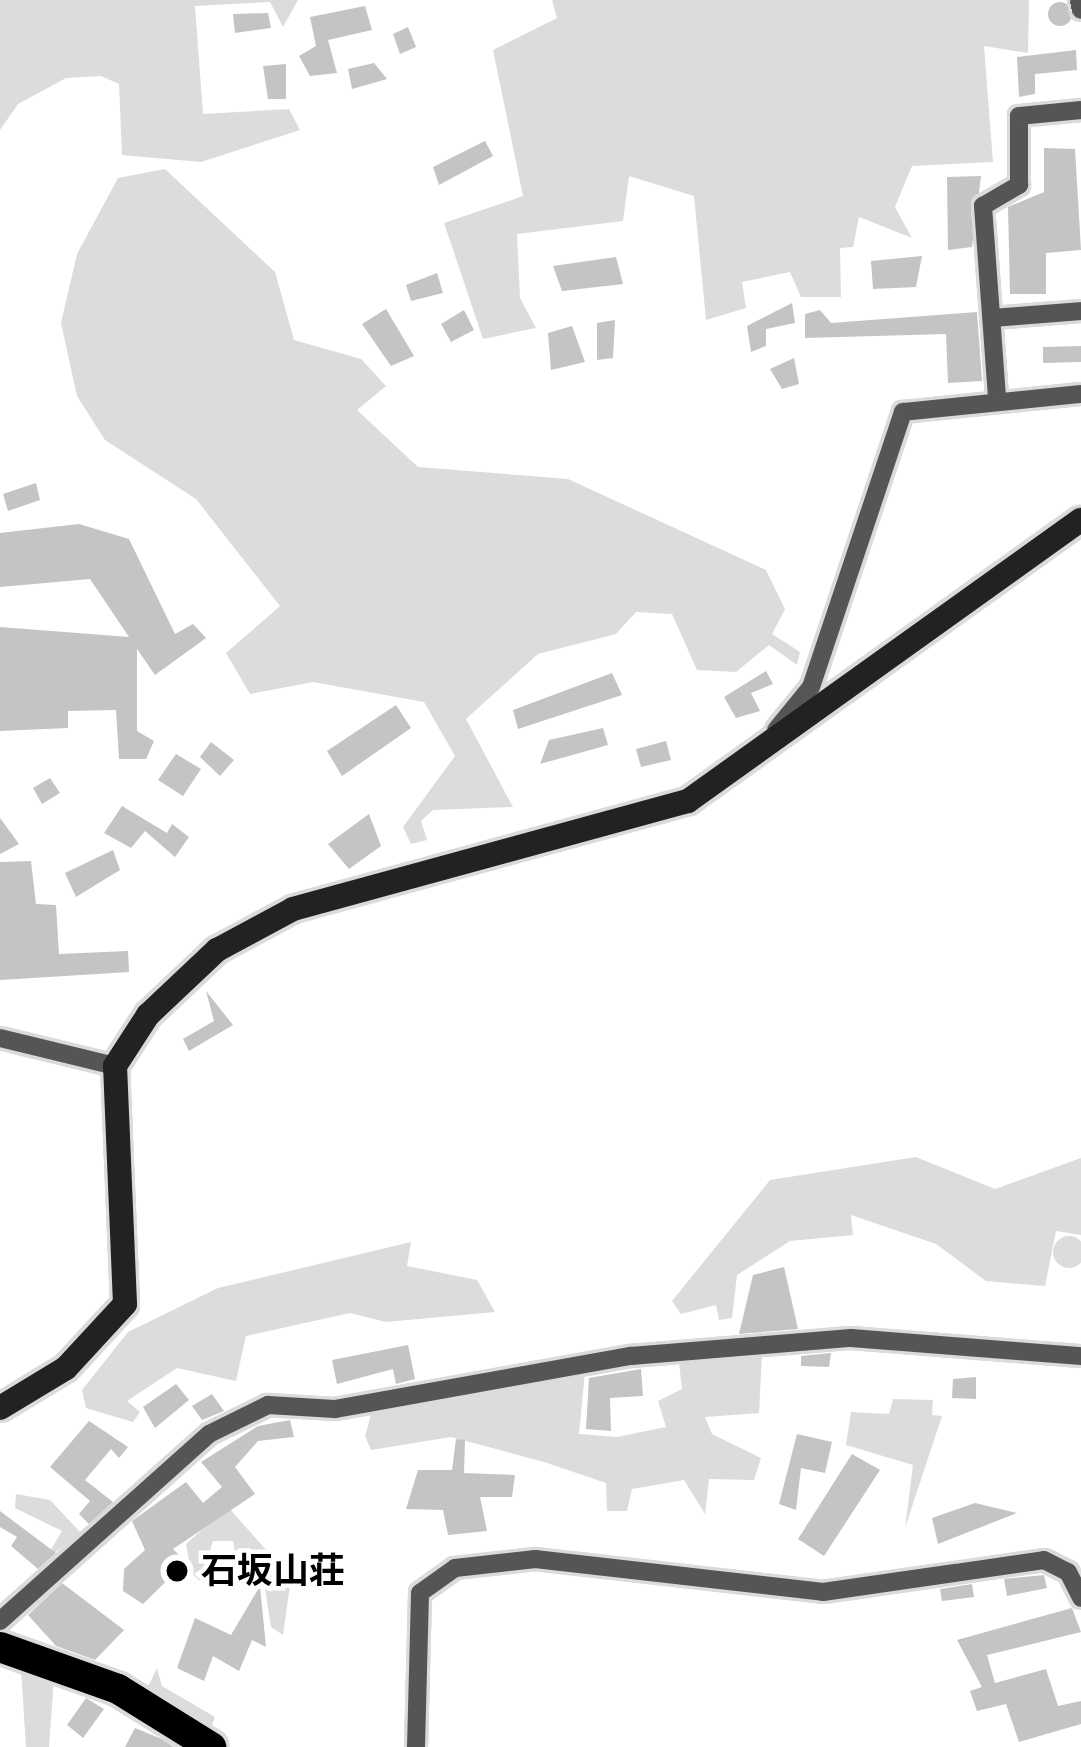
<!DOCTYPE html>
<meta charset="utf-8">
<style>
body{margin:0}
#map{position:relative;width:1081px;height:1747px;overflow:hidden;background:#fff;font-family:Helvetica,"Noto Sans JP",sans-serif}
div>[style]{position:absolute}
.green>*{inset:0;background:#dcdcdc}
.round{border-radius:50%}
.building>*{inset:0;background:#c4c4c4}
.roads{filter:drop-shadow(3px 0 #dbdbdb) drop-shadow(-3px 0 #dbdbdb) drop-shadow(0 3px #dbdbdb) drop-shadow(0 -3px #dbdbdb)}
.street>*{height:18px;margin:-9px;padding:0 9px;transform-origin:9px;border-radius:9px;background:#555}
.secondary>*{height:24px;margin:-12px;padding:0 12px;transform-origin:12px;border-radius:12px;background:#222}
.primary>*{height:30px;margin:-15px;padding:0 15px;transform-origin:15px;border-radius:15px;background:#000}
.dots>*{width:33px;height:33px;translate:-50% -50%;box-sizing:border-box;border:6px solid #fff;border-radius:50%}
span{translate:-50% -50%;white-space:nowrap;text-align:center;line-height:1.15;-webkit-text-stroke:9px #fff;paint-order:stroke}
.poi-label{font-size:36px;color:#000;font-weight:700}
.left{translate:0 -50%;text-align:left}
</style>
<div id="map">
<div class="green">
<i style="clip-path:polygon(0 0,298px 0,283px 27px,270px 2px,195px 6px,203px 114px,289px 109px,300px 130px,201px 162px,122px 155px,119px 84px,101px 76px,66px 78px,18px 104px,0 130px)"></i>
<i style="clip-path:polygon(552px 0,1029px 0,1028px 53px,984px 46px,993px 162px,912px 166px,895px 207px,912px 238px,859px 217px,853px 247px,840px 248px,841px 297px,801px 297px,790px 272px,742px 282px,746px 308px,706px 320px,694px 196px,629px 176px,623px 221px,517px 234px,520px 298px,536px 328px,483px 339px,444px 223px,523px 196px,493px 50px,557px 18px)"></i>
<i style="clip-path:polygon(165px 169px,275px 272px,294px 340px,361px 359px,386px 386px,357px 410px,418px 467px,568px 479px,766px 570px,785px 609px,772px 634px,800px 652px,797px 665px,769px 645px,736px 672px,697px 670px,672px 614px,636px 612px,616px 634px,538px 654px,466px 719px,513px 807px,433px 810px,421px 821px,427px 840px,411px 844px,403px 827px,455px 756px,424px 702px,313px 682px,250px 694px,226px 653px,280px 606px,196px 499px,105px 440px,77px 396px,61px 323px,77px 254px,118px 178px)"></i>
<i style="clip-path:polygon(916px 1157px,995px 1189px,1081px 1158px,1081px 1235px,1056px 1231px,1045px 1286px,986px 1281px,936px 1244px,851px 1215px,853px 1235px,790px 1241px,737px 1275px,732px 1318px,719px 1320px,716px 1305px,681px 1314px,672px 1301px,770px 1180px)"></i>
<i class="round" style="left:1053px;top:1236px;width:32px;height:32px"></i>
<i style="clip-path:polygon(411px 1242px,407px 1266px,477px 1280px,495px 1312px,386px 1322px,350px 1313px,246px 1336px,236px 1381px,177px 1368px,127px 1401px,140px 1412px,133px 1422px,86px 1408px,82px 1390px,128px 1332px,218px 1288px)"></i>
<i style="clip-path:polygon(762px 1355px,759px 1413px,705px 1417px,712px 1434px,761px 1458px,754px 1480px,709px 1479px,705px 1514px,684px 1480px,632px 1489px,627px 1511px,607px 1511px,606px 1483px,544px 1462px,451px 1437px,371px 1450px,365px 1436px,372px 1411px,585px 1372px,579px 1434px,617px 1437px,666px 1427px,658px 1401px,682px 1389px,679px 1363px)"></i>
<i style="clip-path:polygon(893px 1399px,933px 1400px,932px 1415px,942px 1416px,905px 1528px,913px 1465px,846px 1445px,851px 1412px,889px 1414px)"></i>
<i style="clip-path:polygon(16px 1494px,50px 1500px,81px 1533px,44px 1561px,62px 1531px,15px 1508px)"></i>
<i style="clip-path:polygon(228px 1507px,291px 1578px,283px 1635px,271px 1627px,264px 1582px,237px 1563px,233px 1541px,213px 1541px,200px 1581px,191px 1573px,186px 1544px)"></i>
<i style="clip-path:polygon(157px 1668px,162px 1686px,215px 1717px,211px 1728px,146px 1691px)"></i>
<i style="clip-path:polygon(21px 1669px,54px 1678px,49px 1747px,26px 1747px)"></i>
</div>
<div class="building">
<i class="round" style="left:1048px;top:2px;width:24px;height:24px"></i>
<i style="clip-path:polygon(365px 6px,372px 30px,328px 40px,337px 73px,310px 76px,299px 56px,316px 46px,310px 17px)"></i>
<i style="clip-path:polygon(268px 13px,271px 28px,235px 33px,233px 14px)"></i>
<i style="clip-path:polygon(408px 27px,416px 47px,400px 54px,393px 34px)"></i>
<i style="clip-path:polygon(1076px 50px,1077px 70px,1035px 74px,1035px 94px,1019px 97px,1017px 57px)"></i>
<i style="clip-path:polygon(374px 63px,387px 79px,352px 89px,348px 69px)"></i>
<i style="clip-path:polygon(286px 64px,286px 99px,268px 99px,263px 66px)"></i>
<i style="clip-path:polygon(485px 141px,493px 156px,439px 185px,433px 167px)"></i>
<i style="clip-path:polygon(1044px 148px,1075px 149px,1081px 250px,1046px 253px,1046px 294px,1010px 294px,1008px 207px,1044px 192px)"></i>
<i style="clip-path:polygon(981px 176px,972px 247px,948px 250px,947px 177px)"></i>
<i style="clip-path:polygon(922px 256px,916px 287px,873px 289px,871px 261px)"></i>
<i style="clip-path:polygon(616px 257px,623px 284px,562px 291px,553px 266px)"></i>
<i style="clip-path:polygon(437px 273px,443px 293px,411px 301px,406px 285px)"></i>
<i style="clip-path:polygon(792px 303px,795px 323px,766px 329px,766px 346px,751px 352px,747px 326px)"></i>
<i style="clip-path:polygon(386px 309px,414px 356px,391px 366px,362px 324px)"></i>
<i style="clip-path:polygon(464px 310px,474px 330px,451px 342px,441px 324px)"></i>
<i style="clip-path:polygon(820px 310px,831px 323px,977px 312px,982px 381px,948px 383px,946px 334px,805px 338px,805px 314px)"></i>
<i style="clip-path:polygon(615px 320px,613px 358px,597px 360px,597px 323px)"></i>
<i style="clip-path:polygon(572px 326px,585px 362px,551px 370px,548px 333px)"></i>
<i style="clip-path:polygon(1081px 346px,1081px 362px,1043px 363px,1043px 347px)"></i>
<i style="clip-path:polygon(794px 358px,799px 384px,782px 389px,770px 369px)"></i>
<i style="clip-path:polygon(36px 483px,40px 500px,8px 511px,3px 494px)"></i>
<i style="clip-path:polygon(79px 524px,129px 539px,175px 634px,193px 624px,206px 638px,155px 675px,137px 649px,137px 731px,154px 741px,146px 759px,119px 759px,116px 710px,68px 711px,68px 728px,0 731px,0 627px,129px 637px,90px 579px,0 587px,0 533px)"></i>
<i style="clip-path:polygon(766px 671px,773px 684px,751px 693px,760px 711px,736px 718px,724px 697px)"></i>
<i style="clip-path:polygon(612px 673px,622px 695px,518px 729px,513px 710px)"></i>
<i style="clip-path:polygon(396px 705px,411px 728px,342px 776px,327px 751px)"></i>
<i style="clip-path:polygon(603px 728px,608px 745px,540px 764px,549px 740px)"></i>
<i style="clip-path:polygon(666px 741px,671px 760px,641px 767px,636px 749px)"></i>
<i style="clip-path:polygon(211px 742px,234px 760px,220px 776px,200px 757px)"></i>
<i style="clip-path:polygon(176px 754px,201px 769px,183px 796px,158px 780px)"></i>
<i style="clip-path:polygon(50px 778px,60px 793px,42px 804px,33px 788px)"></i>
<i style="clip-path:polygon(122px 806px,167px 833px,172px 824px,189px 837px,175px 857px,145px 831px,131px 848px,104px 833px)"></i>
<i style="clip-path:polygon(369px 814px,381px 846px,349px 869px,328px 844px)"></i>
<i style="clip-path:polygon(0 818px,19px 844px,0 854px)"></i>
<i style="clip-path:polygon(113px 850px,120px 870px,76px 897px,65px 873px)"></i>
<i style="clip-path:polygon(31px 861px,36px 904px,56px 905px,59px 954px,128px 951px,129px 972px,0 980px,0 862px)"></i>
<i style="clip-path:polygon(206px 991px,233px 1025px,189px 1051px,183px 1039px,214px 1021px)"></i>
<i style="clip-path:polygon(784px 1267px,798px 1329px,739px 1334px,753px 1275px)"></i>
<i style="clip-path:polygon(408px 1345px,415px 1379px,396px 1384px,393px 1369px,337px 1384px,332px 1360px)"></i>
<i style="clip-path:polygon(831px 1353px,829px 1367px,801px 1366px,801px 1356px)"></i>
<i style="clip-path:polygon(641px 1369px,643px 1396px,610px 1398px,611px 1431px,586px 1429px,589px 1378px)"></i>
<i style="clip-path:polygon(976px 1377px,976px 1399px,952px 1398px,953px 1379px)"></i>
<i style="clip-path:polygon(176px 1384px,189px 1400px,155px 1428px,143px 1407px)"></i>
<i style="clip-path:polygon(212px 1394px,224px 1411px,202px 1420px,192px 1406px)"></i>
<i style="clip-path:polygon(290px 1420px,294px 1437px,258px 1441px,235px 1467px,255px 1494px,173px 1549px,186px 1562px,143px 1604px,123px 1591px,124px 1569px,145px 1550px,132px 1521px,186px 1482px,203px 1503px,222px 1487px,201px 1462px,258px 1426px)"></i>
<i style="clip-path:polygon(89px 1421px,128px 1447px,119px 1458px,111px 1449px,85px 1480px,113px 1502px,89px 1524px,79px 1514px,90px 1501px,50px 1467px)"></i>
<i style="clip-path:polygon(797px 1434px,832px 1442px,825px 1473px,801px 1468px,796px 1510px,779px 1504px)"></i>
<i style="clip-path:polygon(456px 1439px,465px 1440px,464px 1473px,515px 1475px,512px 1497px,480px 1497px,487px 1531px,448px 1535px,443px 1510px,406px 1509px,418px 1470px,452px 1470px)"></i>
<i style="clip-path:polygon(852px 1454px,880px 1470px,824px 1556px,798px 1539px)"></i>
<i style="clip-path:polygon(975px 1503px,1017px 1513px,938px 1544px,932px 1518px)"></i>
<i style="clip-path:polygon(0 1511px,56px 1553px,38px 1569px,11px 1546px,17px 1537px,0 1527px)"></i>
<i style="clip-path:polygon(1044px 1575px,1047px 1588px,1007px 1596px,1004px 1579px)"></i>
<i style="clip-path:polygon(62px 1583px,124px 1630px,95px 1660px,56px 1646px,28px 1615px)"></i>
<i style="clip-path:polygon(972px 1584px,974px 1597px,942px 1601px,940px 1589px)"></i>
<i style="clip-path:polygon(260px 1586px,266px 1647px,252px 1640px,239px 1671px,213px 1656px,204px 1681px,177px 1668px,195px 1618px,231px 1635px)"></i>
<i style="clip-path:polygon(1072px 1608px,1081px 1632px,987px 1655px,995px 1683px,1046px 1669px,1058px 1706px,1081px 1701px,1081px 1724px,1019px 1742px,1006px 1704px,977px 1711px,970px 1691px,982px 1687px,957px 1640px)"></i>
<i style="clip-path:polygon(86px 1698px,104px 1709px,83px 1738px,67px 1725px)"></i>
<i style="clip-path:polygon(135px 1728px,162px 1739px,174px 1747px,125px 1747px)"></i>
</div>
<div class="roads">
<div class="street">
<i style="left:1079px;top:0;width:10px;rotate:79deg"></i>
<i style="left:992px;top:318px;width:89px;rotate:-4.5deg"></i>
<i style="left:997px;top:397px;width:192px;rotate:-94.2deg"></i>
<i style="left:983px;top:206px;width:42px;rotate:-30.3deg"></i>
<i style="left:1019px;top:185px;width:69px;rotate:-90deg"></i>
<i style="left:1019px;top:116px;width:62px;rotate:-5.5deg"></i>
<i style="left:776px;top:730px;width:55px;rotate:-50.9deg"></i>
<i style="left:811px;top:687px;width:290px;rotate:-71.5deg"></i>
<i style="left:903px;top:412px;width:179px;rotate:-5.8deg"></i>
<i style="left:0;top:1038px;width:118px;rotate:13.7deg"></i>
<i style="left:0;top:1621px;width:280px;rotate:-41.8deg"></i>
<i style="left:209px;top:1434px;width:66px;rotate:-26.2deg"></i>
<i style="left:268px;top:1405px;width:67px;rotate:3.4deg"></i>
<i style="left:335px;top:1409px;width:301px;rotate:-10.2deg"></i>
<i style="left:631px;top:1356px;width:221px;rotate:-4.7deg"></i>
<i style="left:851px;top:1338px;width:231px;rotate:4.5deg"></i>
<i style="left:416px;top:1747px;width:154px;rotate:-88.5deg"></i>
<i style="left:420px;top:1593px;width:43px;rotate:-35.5deg"></i>
<i style="left:455px;top:1568px;width:81px;rotate:-6.4deg"></i>
<i style="left:535px;top:1559px;width:290px;rotate:6.5deg"></i>
<i style="left:823px;top:1592px;width:223px;rotate:-8.2deg"></i>
<i style="left:1044px;top:1560px;width:27px;rotate:27deg"></i>
<i style="left:1068px;top:1572px;width:29px;rotate:63deg"></i>
</div>
<div class="secondary">
<i style="left:0;top:1408px;width:77px;rotate:-31.2deg"></i>
<i style="left:66px;top:1368px;width:87px;rotate:-47.3deg"></i>
<i style="left:125px;top:1304px;width:238px;rotate:-92.4deg"></i>
<i style="left:115px;top:1066px;width:61px;rotate:-57.1deg"></i>
<i style="left:148px;top:1015px;width:95px;rotate:-43.3deg"></i>
<i style="left:217px;top:950px;width:86px;rotate:-28.3deg"></i>
<i style="left:293px;top:909px;width:409px;rotate:-15.3deg"></i>
<i style="left:688px;top:801px;width:483px;rotate:-35.6deg"></i>
</div>
<div class="primary">
<i style="left:0;top:1647px;width:125px;rotate:19.6deg"></i>
<i style="left:118px;top:1689px;width:110px;rotate:31.9deg"></i>
</div>
</div>
<div class="dots">
<i style="left:177px;top:1571px;background:#000"></i>
</div>
<div class="poi-label">
<span class="left" style="left:201px;top:1571px">石坂山荘</span>
</div>
</div>
